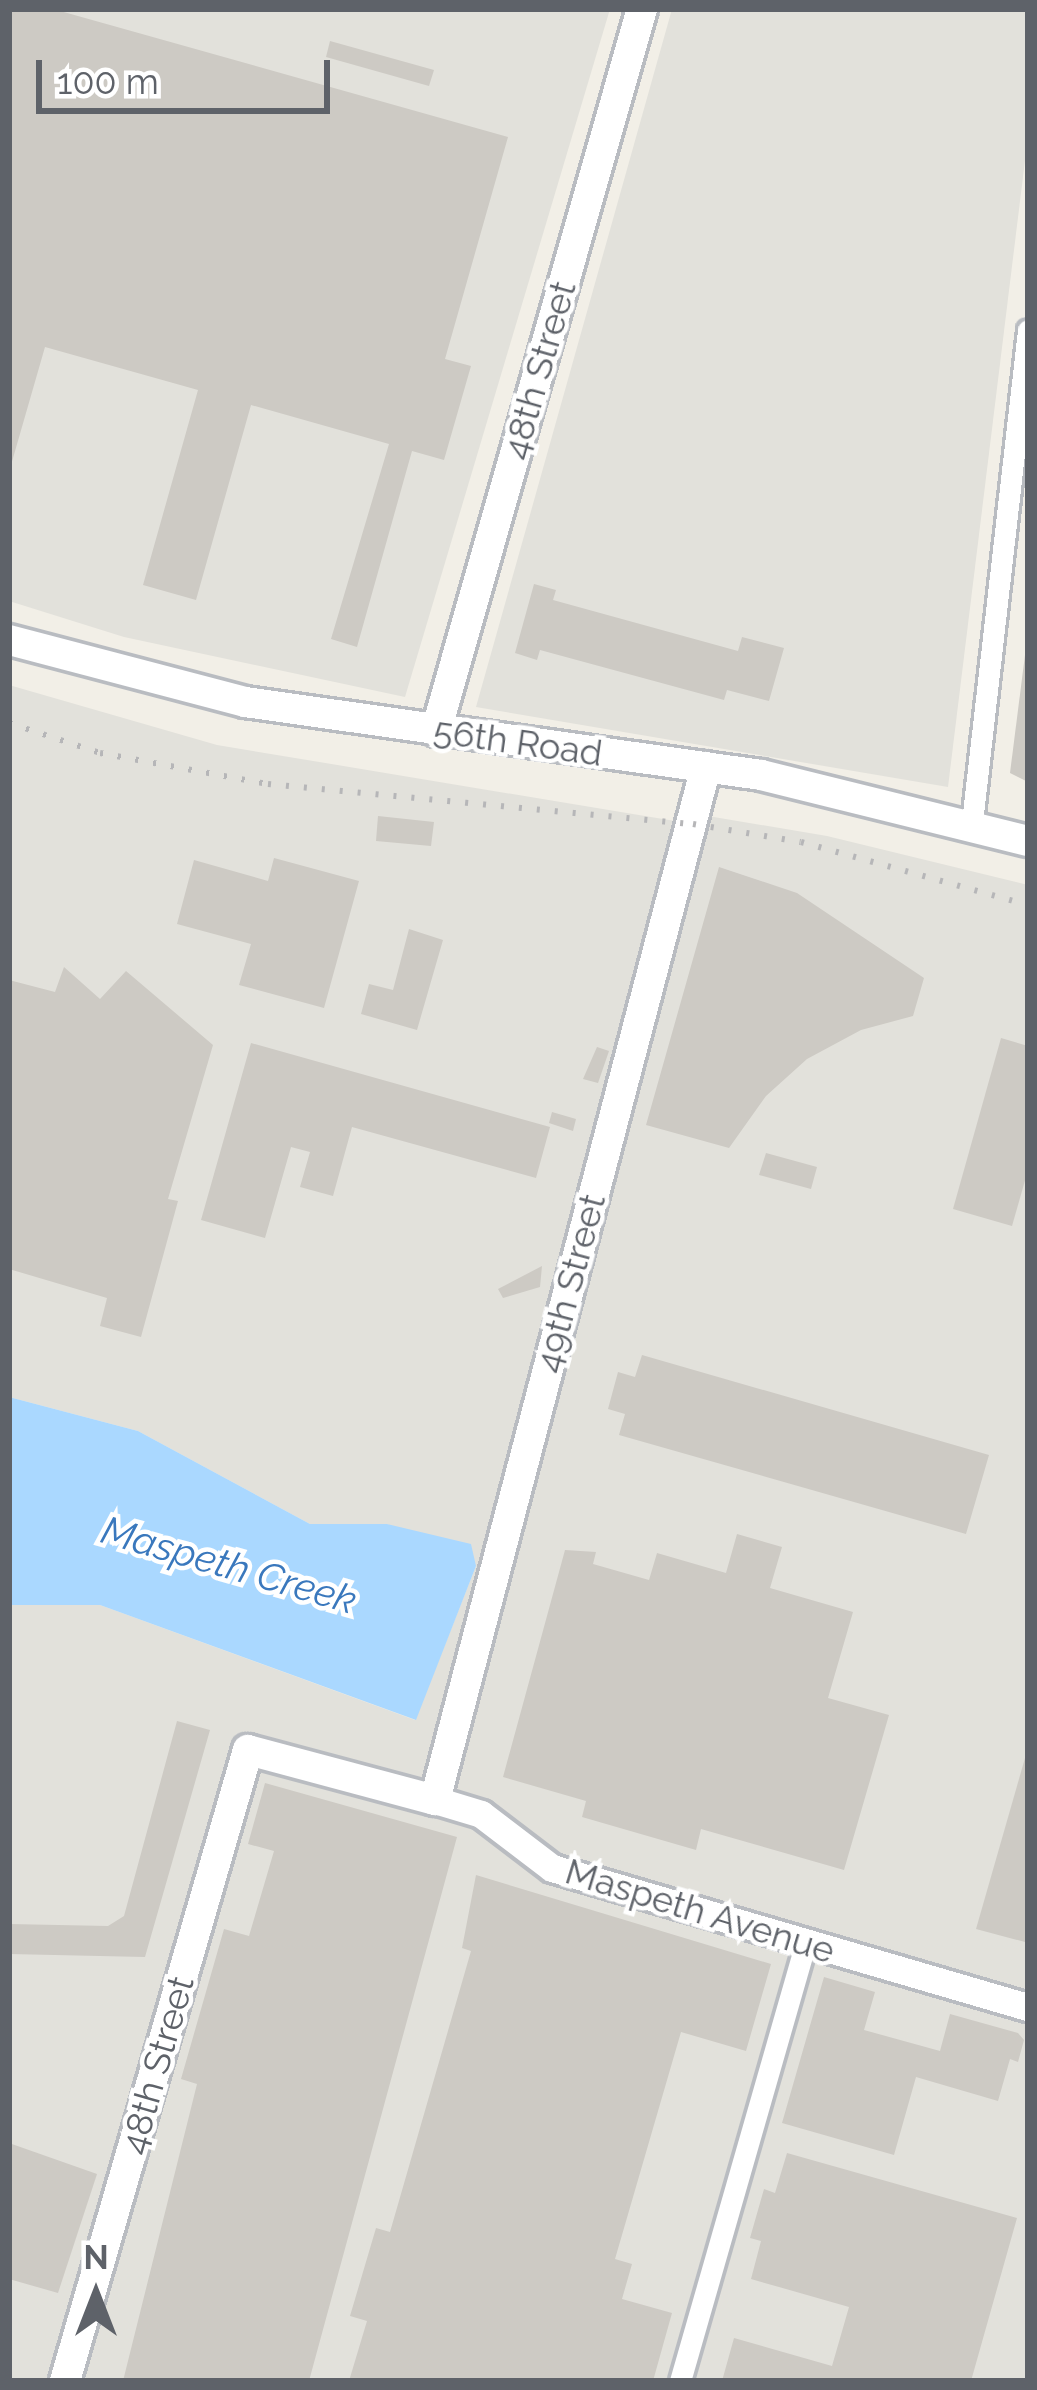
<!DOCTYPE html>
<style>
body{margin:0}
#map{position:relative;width:1037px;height:2390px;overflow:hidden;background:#f2efe7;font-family:Raleway,sans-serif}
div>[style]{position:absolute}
.industrial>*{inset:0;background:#e2e1db}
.water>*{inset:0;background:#aad8ff}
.building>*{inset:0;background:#cdcac4}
.roads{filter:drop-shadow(3px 0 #b9bcc1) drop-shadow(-3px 0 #b9bcc1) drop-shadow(0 3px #b9bcc1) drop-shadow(0 -3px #b9bcc1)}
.minor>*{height:21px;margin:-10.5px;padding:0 10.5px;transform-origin:10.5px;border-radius:10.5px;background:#fff}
.tertiary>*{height:27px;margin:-13.5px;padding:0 13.5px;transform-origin:13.5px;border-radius:13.5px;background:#fff}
.secondary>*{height:30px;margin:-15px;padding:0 15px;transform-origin:15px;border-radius:15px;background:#fff}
.rail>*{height:6px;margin-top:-3px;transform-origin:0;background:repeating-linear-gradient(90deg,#b6b6b8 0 3px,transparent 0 18px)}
span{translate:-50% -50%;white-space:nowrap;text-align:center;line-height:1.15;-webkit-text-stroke:9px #fff;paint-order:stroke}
.street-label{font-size:36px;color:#5e6269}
.water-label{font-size:39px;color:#3a78bd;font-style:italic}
.frame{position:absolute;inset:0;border:12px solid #5e6269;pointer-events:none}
.north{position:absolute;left:36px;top:2234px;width:120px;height:120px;-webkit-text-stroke:9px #fff;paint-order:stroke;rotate:0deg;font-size:33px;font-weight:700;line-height:48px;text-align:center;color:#5e6269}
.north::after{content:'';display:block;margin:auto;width:42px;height:54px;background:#5e6269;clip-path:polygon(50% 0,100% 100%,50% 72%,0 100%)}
.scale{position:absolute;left:36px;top:60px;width:294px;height:54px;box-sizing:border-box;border:6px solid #5e6269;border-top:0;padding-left:15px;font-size:36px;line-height:42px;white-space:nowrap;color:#5e6269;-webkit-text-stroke:9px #fff;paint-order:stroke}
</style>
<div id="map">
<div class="industrial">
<i style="clip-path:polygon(9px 9px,610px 9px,405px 697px,124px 637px,9px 601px)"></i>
<i style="clip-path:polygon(672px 9px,1028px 9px,1028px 136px,948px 787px,476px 707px)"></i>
<i style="clip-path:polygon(9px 685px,217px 745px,693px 824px,696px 814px,827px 836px,1028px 885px,1028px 2381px,9px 2381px,9px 1605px,100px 1605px,415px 1720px,476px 1566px,387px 1524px,310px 1524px,138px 1431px,9px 1397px)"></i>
</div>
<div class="water">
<i style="clip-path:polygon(9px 1397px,138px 1431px,310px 1524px,387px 1524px,471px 1544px,476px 1566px,416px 1720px,100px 1605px,9px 1605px)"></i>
</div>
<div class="building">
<i style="clip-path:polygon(9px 9px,53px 9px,508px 137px,445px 359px,471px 366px,444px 460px,412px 451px,357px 647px,331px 639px,389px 444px,251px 405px,196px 600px,143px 585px,198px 390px,45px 347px,9px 472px)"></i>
<i style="clip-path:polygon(330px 41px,434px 70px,429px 86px,326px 57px)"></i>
<i style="clip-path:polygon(534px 584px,556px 590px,553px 600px,738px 651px,742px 637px,784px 648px,769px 701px,727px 690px,724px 700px,540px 650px,537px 660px,515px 653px)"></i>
<i style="clip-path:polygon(1025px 655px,1028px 655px,1028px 782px,1010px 773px)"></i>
<i style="clip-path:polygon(378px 816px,434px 822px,431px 846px,376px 841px)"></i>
<i style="clip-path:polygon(274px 858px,359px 881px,324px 1008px,239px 985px,251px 944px,177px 924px,194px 860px,268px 881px)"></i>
<i style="clip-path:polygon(719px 867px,797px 893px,924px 978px,913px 1016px,861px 1030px,807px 1059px,766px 1096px,729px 1148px,646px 1125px)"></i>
<i style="clip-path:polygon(409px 929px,443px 940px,417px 1030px,361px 1014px,369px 984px,393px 990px)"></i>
<i style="clip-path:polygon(64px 967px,100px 999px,126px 971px,213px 1045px,168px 1199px,178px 1201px,141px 1337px,100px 1326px,107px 1298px,9px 1269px,9px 980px,55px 992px)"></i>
<i style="clip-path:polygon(1001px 1038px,1028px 1046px,1028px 1170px,1012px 1226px,953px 1209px)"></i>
<i style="clip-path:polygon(251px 1043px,550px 1127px,536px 1178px,352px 1127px,333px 1196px,300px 1187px,310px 1152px,291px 1147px,265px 1238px,201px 1220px)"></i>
<i style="clip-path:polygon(597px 1047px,609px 1051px,598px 1083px,583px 1079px)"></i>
<i style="clip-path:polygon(552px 1112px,576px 1119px,573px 1131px,549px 1123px)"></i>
<i style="clip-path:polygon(766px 1153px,817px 1167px,811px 1189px,759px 1175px)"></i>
<i style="clip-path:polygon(542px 1266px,540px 1287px,503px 1298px,498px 1289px)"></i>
<i style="clip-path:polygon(642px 1355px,989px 1455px,966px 1534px,619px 1435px,625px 1414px,608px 1409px,618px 1372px,635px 1377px)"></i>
<i style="clip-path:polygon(737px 1534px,782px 1547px,770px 1588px,853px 1612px,828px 1698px,889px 1715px,844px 1870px,701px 1829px,696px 1850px,582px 1817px,586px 1801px,503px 1777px,565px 1550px,596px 1552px,593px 1564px,649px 1580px,657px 1553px,726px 1573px)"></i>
<i style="clip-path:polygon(177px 1721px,210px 1730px,145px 1957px,9px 1954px,9px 1924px,108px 1926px,124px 1916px)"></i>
<i style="clip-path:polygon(1027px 1751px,1028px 1933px,1025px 1942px,976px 1929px)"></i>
<i style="clip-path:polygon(265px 1783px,457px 1837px,309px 2381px,123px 2381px,197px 2084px,181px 2079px,224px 1929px,249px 1936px,274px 1851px,248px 1844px)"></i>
<i style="clip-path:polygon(476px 1875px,771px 1964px,746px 2051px,681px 2032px,615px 2259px,632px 2264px,622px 2299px,672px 2313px,653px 2381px,349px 2381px,367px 2321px,350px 2316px,376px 2228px,390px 2232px,471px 1951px,462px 1948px)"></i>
<i style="clip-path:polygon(824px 1977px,875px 1992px,864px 2030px,940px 2051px,950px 2014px,1018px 2033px,1024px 2040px,1018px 2062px,1010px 2059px,998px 2101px,916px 2077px,894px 2155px,782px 2123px)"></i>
<i style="clip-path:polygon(9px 2143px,97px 2174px,58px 2293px,9px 2279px)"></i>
<i style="clip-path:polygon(787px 2153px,1017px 2218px,971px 2381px,722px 2381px,734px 2338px,832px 2366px,849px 2307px,751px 2279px,761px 2241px,750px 2238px,764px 2189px,775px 2193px)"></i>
</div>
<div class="roads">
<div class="minor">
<i style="left:972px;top:822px;width:495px;rotate:-83.5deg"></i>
<i style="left:680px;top:2381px;width:455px;rotate:-74deg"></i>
</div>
<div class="tertiary">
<i style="left:435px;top:1800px;width:48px;rotate:16.9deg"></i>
<i style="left:481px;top:1814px;width:89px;rotate:37.3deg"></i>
<i style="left:552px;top:1868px;width:496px;rotate:16.3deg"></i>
</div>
<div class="secondary">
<i style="left:9px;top:640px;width:244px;rotate:14.7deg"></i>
<i style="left:245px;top:702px;width:521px;rotate:8.05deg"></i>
<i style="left:761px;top:775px;width:275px;rotate:13.9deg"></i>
<i style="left:436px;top:731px;width:751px;rotate:-74.08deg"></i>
<i style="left:65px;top:2381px;width:657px;rotate:-73.83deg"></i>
<i style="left:248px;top:1750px;width:194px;rotate:15deg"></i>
<i style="left:435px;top:1800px;width:1068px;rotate:-75.3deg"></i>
</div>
</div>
<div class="rail">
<i style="left:9px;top:723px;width:96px;rotate:18.2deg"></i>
<i style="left:100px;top:753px;width:171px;rotate:10.5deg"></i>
<i style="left:268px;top:784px;width:427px;rotate:5.4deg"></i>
<i style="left:693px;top:824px;width:109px;rotate:9.5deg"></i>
<i style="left:801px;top:842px;width:236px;rotate:15.5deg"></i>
</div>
<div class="street-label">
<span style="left:539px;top:370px;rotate:-74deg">48th Street</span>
<span style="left:518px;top:742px;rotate:8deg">56th Road</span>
<span style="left:570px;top:1283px;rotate:-75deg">49th Street</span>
<span style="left:700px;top:1911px;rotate:17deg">Maspeth Avenue</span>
<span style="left:157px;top:2065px;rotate:-74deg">48th Street</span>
</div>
<div class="water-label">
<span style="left:229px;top:1565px;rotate:16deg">Maspeth Creek</span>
</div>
<div class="frame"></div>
<div class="north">N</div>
<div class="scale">100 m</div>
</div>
